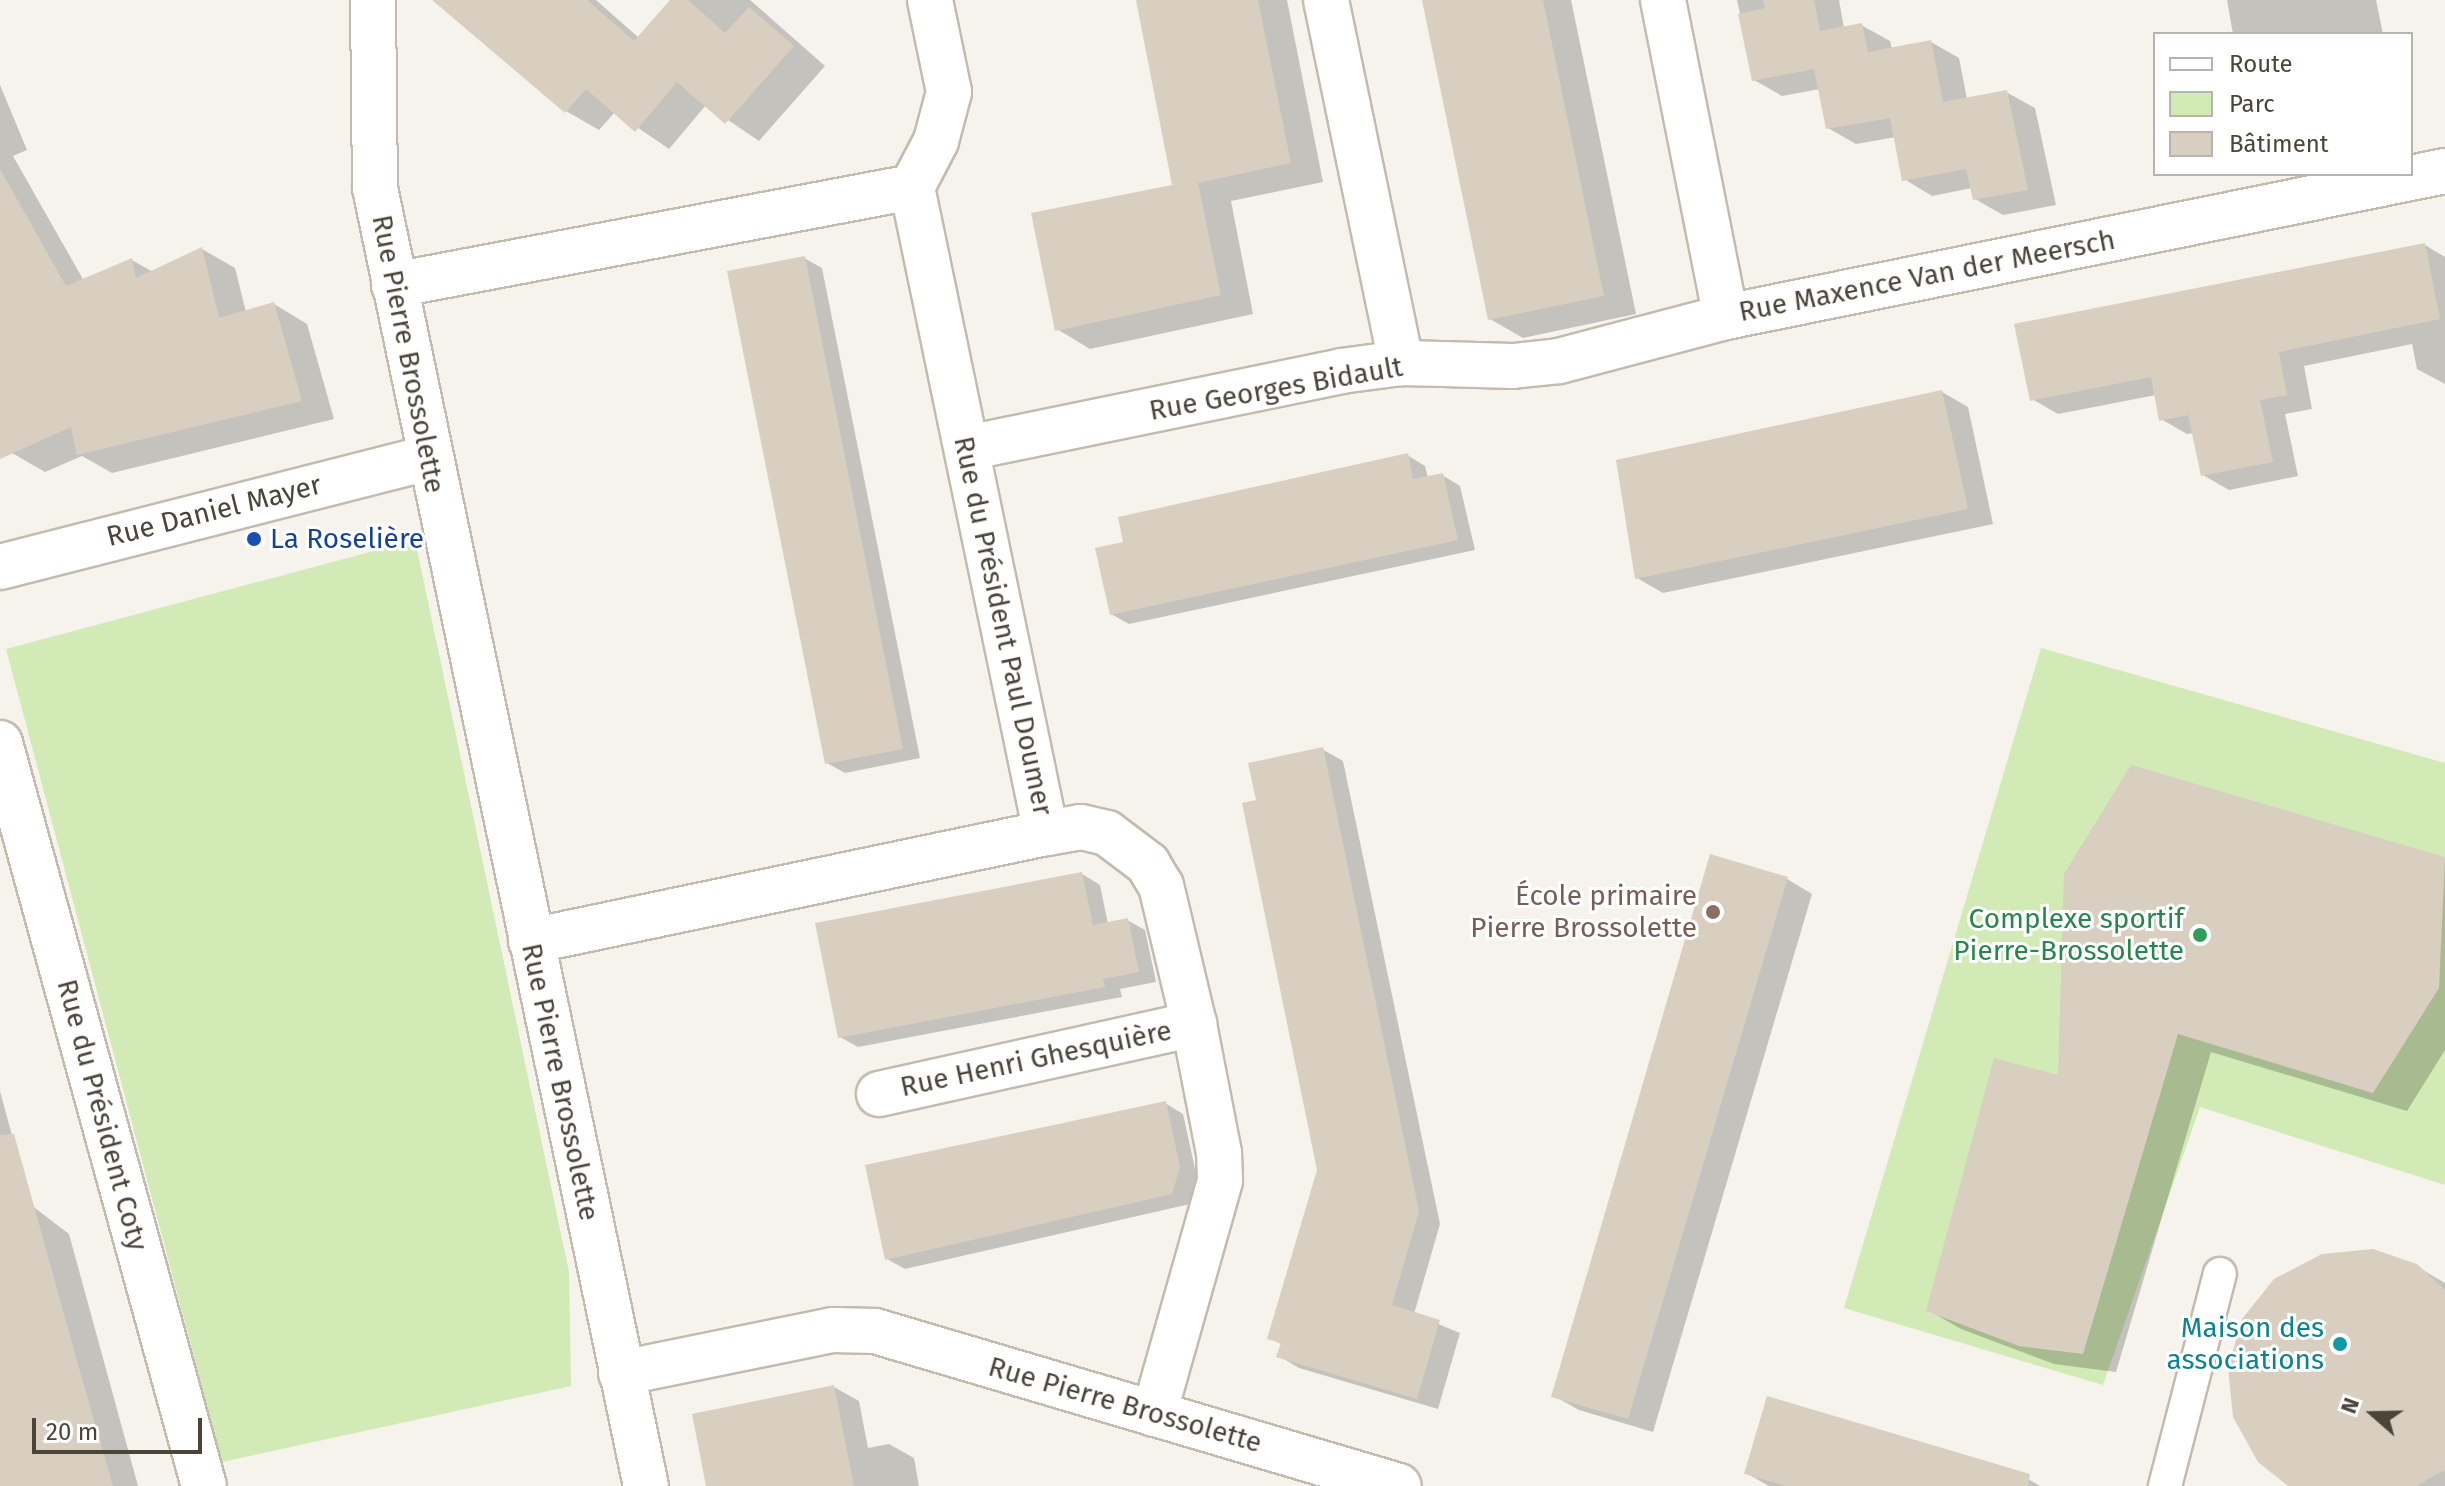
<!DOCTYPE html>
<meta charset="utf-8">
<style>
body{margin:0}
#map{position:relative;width:2445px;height:1486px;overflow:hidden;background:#f6f3ec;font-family:"Fira Sans",sans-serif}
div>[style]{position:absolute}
.green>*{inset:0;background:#d2eab5}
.shadow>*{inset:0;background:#0003}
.building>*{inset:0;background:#d8cfc1}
.roads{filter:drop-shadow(2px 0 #c2bbae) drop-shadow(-2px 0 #c2bbae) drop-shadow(0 2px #c2bbae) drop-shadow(0 -2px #c2bbae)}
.lane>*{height:32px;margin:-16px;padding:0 16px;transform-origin:16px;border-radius:16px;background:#fff}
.street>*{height:44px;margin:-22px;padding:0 22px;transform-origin:22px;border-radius:22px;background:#fff}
.dots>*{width:22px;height:22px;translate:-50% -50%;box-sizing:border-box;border:4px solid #fff;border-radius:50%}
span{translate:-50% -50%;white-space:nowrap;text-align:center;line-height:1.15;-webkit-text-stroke:6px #fff;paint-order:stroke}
.street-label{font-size:28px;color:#4b4439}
.transit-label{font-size:28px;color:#164399}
.left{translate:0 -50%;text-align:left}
.education-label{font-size:28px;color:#785e54}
.right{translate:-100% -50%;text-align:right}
.leisure-label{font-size:28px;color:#27864d}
.culture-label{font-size:28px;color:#0d838f}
.legend{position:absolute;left:2153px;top:32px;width:260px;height:144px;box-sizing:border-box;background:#fff;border:2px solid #b7b4b0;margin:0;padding:10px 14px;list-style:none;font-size:24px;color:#4b4439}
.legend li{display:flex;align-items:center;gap:16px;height:40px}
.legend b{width:40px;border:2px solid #b7b4b0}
.north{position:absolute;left:2333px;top:1374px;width:80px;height:80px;-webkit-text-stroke:6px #fff;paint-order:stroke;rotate:290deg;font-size:22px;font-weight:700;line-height:32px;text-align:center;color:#4b4439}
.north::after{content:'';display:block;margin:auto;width:28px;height:36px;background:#4b4439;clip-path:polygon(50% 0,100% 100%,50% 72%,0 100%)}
.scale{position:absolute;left:32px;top:1418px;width:170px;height:36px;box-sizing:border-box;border:4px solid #4b4439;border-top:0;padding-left:10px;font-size:24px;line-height:28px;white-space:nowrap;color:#4b4439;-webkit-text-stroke:6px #fff;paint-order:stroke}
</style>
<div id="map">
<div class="green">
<i style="clip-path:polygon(415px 540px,569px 1272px,571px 1386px,222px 1462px,6px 649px)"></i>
<i style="clip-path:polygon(2041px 648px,2445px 763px,2445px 1185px,2200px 1107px,2103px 1385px,1844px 1308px)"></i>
</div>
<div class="shadow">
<i style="clip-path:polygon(463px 0,596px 0,639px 38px,673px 0,750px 0,825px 66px,759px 141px,706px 105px,669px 149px,615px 112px,599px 130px,566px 111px)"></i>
<i style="clip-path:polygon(1138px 0,1287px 0,1323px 182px,1231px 201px,1253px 314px,1090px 349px,1057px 329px,1175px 186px)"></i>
<i style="clip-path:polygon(1424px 0,1571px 0,1636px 314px,1523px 338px,1490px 319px)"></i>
<i style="clip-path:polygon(1737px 0,1839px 0,1844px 28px,1861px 25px,1890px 41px,1892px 49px,1931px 42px,1959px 58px,1967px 99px,2006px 92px,2035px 108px,2056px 205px,2003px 215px,1975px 199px,1972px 188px,1932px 196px,1904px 179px,1896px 137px,1856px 144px,1828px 128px,1820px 89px,1782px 96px,1754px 80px)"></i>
<i style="clip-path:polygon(2227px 0,2376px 0,2383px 34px,2233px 34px)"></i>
<i style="clip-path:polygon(0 85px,27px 150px,13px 156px,84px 281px,132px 260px,153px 272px,202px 249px,235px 268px,246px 312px,274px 304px,307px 324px,334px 419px,112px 473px,82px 456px,45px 472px,12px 453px,0 426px)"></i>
<i style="clip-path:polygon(2425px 245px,2445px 257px,2445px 384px,2417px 369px,2412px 344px,2304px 366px,2312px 409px,2285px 414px,2298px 476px,2229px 490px,2203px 475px,2194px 433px,2187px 434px,2161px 419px,2156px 395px,2058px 414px,2032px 399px)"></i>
<i style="clip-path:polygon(804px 258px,822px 268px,920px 758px,845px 773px,827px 763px)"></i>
<i style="clip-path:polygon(1942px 392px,1968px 407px,1993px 524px,1663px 593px,1637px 578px)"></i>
<i style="clip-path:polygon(1407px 455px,1425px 466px,1428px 478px,1442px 475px,1460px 486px,1475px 550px,1129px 624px,1111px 614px,1125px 543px)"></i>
<i style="clip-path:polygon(1322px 749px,1343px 761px,1440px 1224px,1414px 1314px,1460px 1333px,1438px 1409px,1299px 1368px,1279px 1356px,1283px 1345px,1269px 1338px,1319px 1170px)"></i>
<i style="clip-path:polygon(2132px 768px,2445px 859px,2445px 1050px,2407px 1111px,2211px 1052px,2116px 1372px,2054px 1364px,1961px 1329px,1928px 1310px,2060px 1077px)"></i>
<i style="clip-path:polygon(1082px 874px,1100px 885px,1108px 924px,1127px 920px,1145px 930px,1156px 982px,1120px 989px,1122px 997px,858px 1047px,840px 1037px)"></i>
<i style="clip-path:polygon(1787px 879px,1812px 894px,1653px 1432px,1579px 1410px,1554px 1396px)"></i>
<i style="clip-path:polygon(0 1091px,31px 1205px,69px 1234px,138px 1486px,0 1486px)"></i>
<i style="clip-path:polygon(1165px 1103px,1183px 1114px,1197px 1178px,1190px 1204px,905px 1269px,887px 1259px)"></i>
<i style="clip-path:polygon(2416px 1266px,2445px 1283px,2445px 1486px,2291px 1486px)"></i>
<i style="clip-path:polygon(834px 1387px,859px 1401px,868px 1448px,889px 1444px,914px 1458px,919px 1486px,709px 1486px)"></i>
<i style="clip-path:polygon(2015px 1471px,2040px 1486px,1769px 1486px,1746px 1473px)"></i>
</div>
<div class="building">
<i style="clip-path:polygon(432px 0,587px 0,634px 41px,670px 0,688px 0,725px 33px,749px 7px,794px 46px,725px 124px,677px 82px,635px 132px,586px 89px,565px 113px)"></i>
<i style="clip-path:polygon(1136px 0,1258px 0,1291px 163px,1198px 183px,1221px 295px,1055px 331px,1031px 213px,1172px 185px)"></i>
<i style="clip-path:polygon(1422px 0,1543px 0,1604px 296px,1488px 320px)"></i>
<i style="clip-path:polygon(1763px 0,1814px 0,1820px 31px,1862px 23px,1868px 52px,1931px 40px,1943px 102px,2007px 90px,2028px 190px,1973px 200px,1966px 169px,1902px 181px,1890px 118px,1826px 129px,1814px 69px,1752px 81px,1738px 14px,1765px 8px)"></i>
<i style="clip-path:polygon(0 169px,66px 286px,132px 258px,136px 278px,202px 247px,219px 318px,274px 302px,302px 401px,77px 455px,71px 427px,0 459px)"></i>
<i style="clip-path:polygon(2425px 243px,2440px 319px,2279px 352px,2287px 395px,2260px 400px,2273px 462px,2201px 476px,2188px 415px,2159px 421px,2151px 377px,2030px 401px,2014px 324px)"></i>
<i style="clip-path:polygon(805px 256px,903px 749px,825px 764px,727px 271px)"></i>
<i style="clip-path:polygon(1942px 390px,1968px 509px,1635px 579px,1616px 460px)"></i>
<i style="clip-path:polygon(1408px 453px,1413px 479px,1443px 473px,1458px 540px,1110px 615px,1095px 548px,1123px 542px,1118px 517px)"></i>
<i style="clip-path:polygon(1323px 747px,1419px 1211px,1392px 1305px,1440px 1320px,1417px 1399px,1276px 1357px,1281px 1343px,1267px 1339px,1317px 1170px,1242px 803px,1256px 800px,1248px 763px)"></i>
<i style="clip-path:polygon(2131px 765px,2445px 857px,2439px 988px,2373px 1093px,2178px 1034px,2083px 1354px,2019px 1346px,1926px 1311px,1994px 1058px,2058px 1075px,2064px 874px)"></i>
<i style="clip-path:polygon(1710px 854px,1788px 877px,1628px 1419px,1551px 1397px)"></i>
<i style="clip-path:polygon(1082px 872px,1093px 925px,1128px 918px,1139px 972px,1103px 979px,1105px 987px,838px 1038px,815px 923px)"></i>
<i style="clip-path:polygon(1166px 1101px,1180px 1167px,1172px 1194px,885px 1260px,865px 1165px)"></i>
<i style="clip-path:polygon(14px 1134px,79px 1368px,113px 1486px,0 1486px,0 1135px)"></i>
<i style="clip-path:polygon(2373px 1249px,2417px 1264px,2445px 1290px,2445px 1470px,2416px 1486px,2288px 1486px,2258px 1462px,2233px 1417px,2228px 1368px,2242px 1319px,2274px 1279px,2322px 1254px)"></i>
<i style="clip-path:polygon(834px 1385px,854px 1486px,706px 1486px,692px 1414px)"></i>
<i style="clip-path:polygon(1767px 1396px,2030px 1474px,2028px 1486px,1786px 1486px,1744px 1474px)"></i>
</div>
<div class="roads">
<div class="lane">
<i style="left:2165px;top:1486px;width:219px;rotate:-75.5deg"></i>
</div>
<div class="street">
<i style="left:373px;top:0;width:188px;rotate:89.4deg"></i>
<i style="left:375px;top:188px;width:1326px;rotate:78.21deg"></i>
<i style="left:1326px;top:0;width:371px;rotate:78.3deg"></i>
<i style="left:1663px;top:0;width:323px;rotate:78.8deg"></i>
<i style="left:1726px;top:317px;width:734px;rotate:-11.48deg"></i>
<i style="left:394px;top:285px;width:527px;rotate:-10.71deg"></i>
<i style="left:967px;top:448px;width:382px;rotate:-11.6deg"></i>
<i style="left:1341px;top:371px;width:61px;rotate:-7.6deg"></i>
<i style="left:1401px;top:363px;width:112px;rotate:1.5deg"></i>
<i style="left:1513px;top:366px;width:46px;rotate:-6.2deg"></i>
<i style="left:1559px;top:361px;width:173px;rotate:-14.8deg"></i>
<i style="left:0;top:567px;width:442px;rotate:-14.3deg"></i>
<i style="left:0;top:743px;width:770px;rotate:74.65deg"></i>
<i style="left:531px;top:941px;width:526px;rotate:-11.84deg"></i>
<i style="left:1046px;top:833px;width:660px;rotate:-101.72deg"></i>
<i style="left:912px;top:187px;width:52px;rotate:-62.4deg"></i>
<i style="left:936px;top:141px;width:51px;rotate:-75.1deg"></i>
<i style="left:949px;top:92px;width:94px;rotate:-101.7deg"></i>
<i style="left:879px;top:1094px;width:323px;rotate:-12.5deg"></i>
<i style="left:1194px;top:1024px;width:142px;rotate:-103.4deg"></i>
<i style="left:1161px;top:886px;width:26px;rotate:-121deg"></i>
<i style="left:1148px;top:864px;width:51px;rotate:-142.9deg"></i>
<i style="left:1107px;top:833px;width:27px;rotate:-167deg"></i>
<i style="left:1081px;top:827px;width:36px;rotate:170deg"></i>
<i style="left:621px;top:1373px;width:216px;rotate:-11.5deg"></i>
<i style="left:833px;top:1330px;width:42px;rotate:1.4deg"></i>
<i style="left:875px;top:1331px;width:546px;rotate:16.48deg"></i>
<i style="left:1154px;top:1414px;width:243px;rotate:-74.2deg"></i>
<i style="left:1220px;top:1180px;width:27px;rotate:-92deg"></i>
<i style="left:1219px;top:1153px;width:131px;rotate:-101deg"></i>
</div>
</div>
<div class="dots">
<i style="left:254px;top:539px;background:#1a4fb4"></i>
<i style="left:1713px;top:912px;background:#8d6e63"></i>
<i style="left:2200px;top:935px;background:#2e9e5b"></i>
<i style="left:2340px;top:1344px;background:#0f9aa8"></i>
</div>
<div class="street-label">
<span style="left:1927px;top:276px;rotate:-11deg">Rue Maxence Van der Meersch</span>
<span style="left:408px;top:354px;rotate:79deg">Rue Pierre Brossolette</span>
<span style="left:1276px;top:389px;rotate:-10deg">Rue Georges Bidault</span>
<span style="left:214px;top:511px;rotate:-14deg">Rue Daniel Mayer</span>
<span style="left:1003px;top:626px;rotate:78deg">Rue du Président Paul Doumer</span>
<span style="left:1036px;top:1059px;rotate:-12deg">Rue Henri Ghesquière</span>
<span style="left:560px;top:1082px;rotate:78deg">Rue Pierre Brossolette</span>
<span style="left:102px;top:1115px;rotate:75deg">Rue du Président Coty</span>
<span style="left:1125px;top:1405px;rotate:16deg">Rue Pierre Brossolette</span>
</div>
<div class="transit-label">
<span class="left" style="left:270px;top:539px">La Roselière</span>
</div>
<div class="education-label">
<span class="right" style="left:1697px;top:912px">École primaire<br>Pierre Brossolette</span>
</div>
<div class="leisure-label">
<span class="right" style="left:2184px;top:935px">Complexe sportif<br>Pierre-Brossolette</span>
</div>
<div class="culture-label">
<span class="right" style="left:2324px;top:1344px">Maison des<br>associations</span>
</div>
<ul class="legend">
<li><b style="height:10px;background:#fff"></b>Route</li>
<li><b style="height:22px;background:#d2eab5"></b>Parc</li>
<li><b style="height:22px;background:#d8cfc1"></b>Bâtiment</li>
</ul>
<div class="north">N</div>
<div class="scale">20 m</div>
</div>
